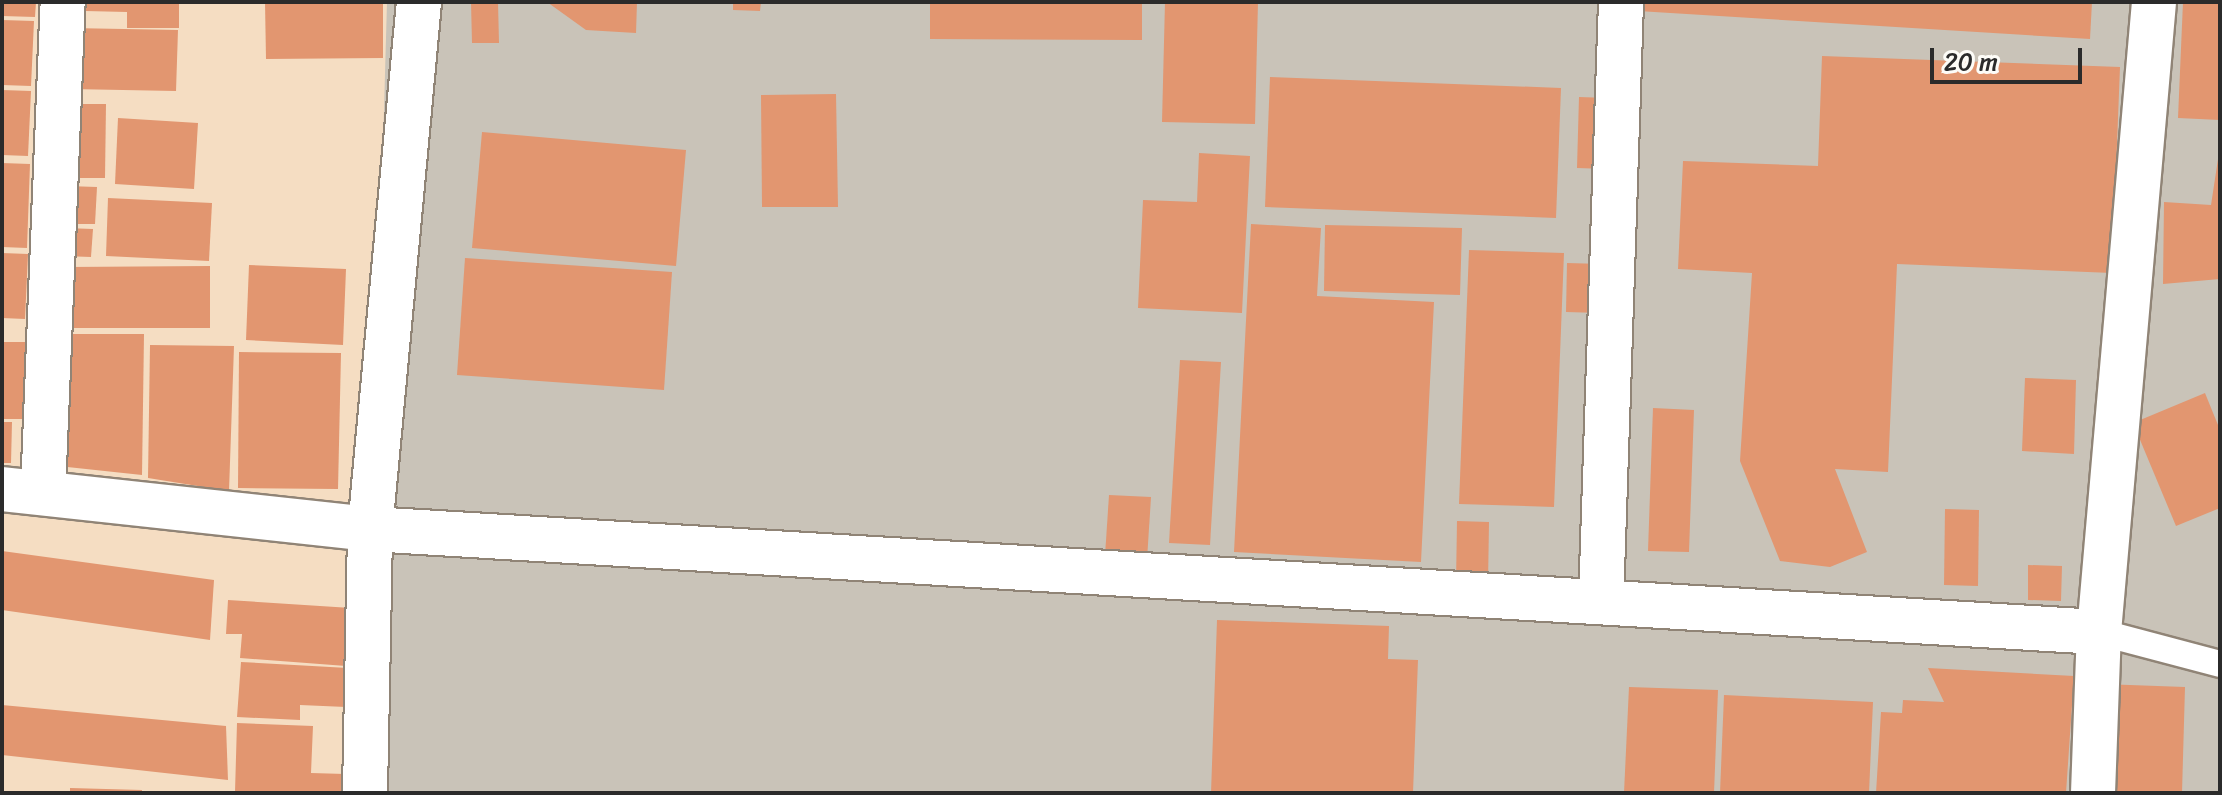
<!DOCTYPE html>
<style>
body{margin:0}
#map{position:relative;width:2222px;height:795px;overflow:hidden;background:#f5ddc2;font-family:Sriracha,sans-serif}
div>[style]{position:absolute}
.industrial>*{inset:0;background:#c9c3b8}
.building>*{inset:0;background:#e29670}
.roads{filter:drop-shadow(2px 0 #908476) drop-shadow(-2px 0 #908476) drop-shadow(0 2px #908476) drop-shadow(0 -2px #908476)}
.lane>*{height:26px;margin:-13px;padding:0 13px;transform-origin:13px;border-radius:13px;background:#fff}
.street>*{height:44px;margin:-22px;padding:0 22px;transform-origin:22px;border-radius:22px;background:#fff}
span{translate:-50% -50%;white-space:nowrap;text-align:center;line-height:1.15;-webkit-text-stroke:6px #fdfcf7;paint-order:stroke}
.frame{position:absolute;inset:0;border:4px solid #2b2b2b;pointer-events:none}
.scale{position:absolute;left:1930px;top:48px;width:152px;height:36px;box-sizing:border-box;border:4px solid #2b2b2b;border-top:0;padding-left:10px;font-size:24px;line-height:28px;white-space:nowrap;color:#2b2b2b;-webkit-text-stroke:6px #fdfcf7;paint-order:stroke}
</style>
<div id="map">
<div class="industrial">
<i style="clip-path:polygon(387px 2px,2220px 2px,2220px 793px,365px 793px)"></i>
</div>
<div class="building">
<i style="clip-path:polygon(2px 2px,36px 2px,35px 17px,2px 16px)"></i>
<i style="clip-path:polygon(85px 2px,179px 2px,179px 28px,127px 28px,127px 12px,85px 11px)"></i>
<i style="clip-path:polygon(265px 2px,383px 2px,383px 58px,266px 59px)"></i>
<i style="clip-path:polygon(471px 2px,498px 2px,499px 43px,472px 43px)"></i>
<i style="clip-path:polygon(547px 2px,637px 2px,636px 33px,586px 30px)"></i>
<i style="clip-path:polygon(733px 2px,761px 2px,760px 11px,733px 10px)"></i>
<i style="clip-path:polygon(930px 2px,1142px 2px,1142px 40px,930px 39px)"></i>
<i style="clip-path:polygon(1165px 2px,1258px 2px,1255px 124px,1162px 122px)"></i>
<i style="clip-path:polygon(1639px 2px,2092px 2px,2090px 39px,1638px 11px)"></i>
<i style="clip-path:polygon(2183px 2px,2220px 2px,2220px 120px,2178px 118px)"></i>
<i style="clip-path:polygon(2px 20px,34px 21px,31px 86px,2px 85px)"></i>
<i style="clip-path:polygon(70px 28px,178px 30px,176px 91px,70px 89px)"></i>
<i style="clip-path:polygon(1822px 56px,2120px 67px,2112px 273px,1897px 264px,1888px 472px,1835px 469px,1867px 552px,1830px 567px,1780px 561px,1740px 461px,1752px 273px,1678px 269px,1683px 161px,1818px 166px)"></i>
<i style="clip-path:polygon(1270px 77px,1561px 88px,1556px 218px,1265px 207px)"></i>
<i style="clip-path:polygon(2px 90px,31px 91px,28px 156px,2px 155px)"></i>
<i style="clip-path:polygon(836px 94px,838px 207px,762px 207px,761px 95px)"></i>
<i style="clip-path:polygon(1579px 97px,1608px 98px,1606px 169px,1577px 168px)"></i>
<i style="clip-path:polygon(71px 104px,106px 104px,105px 178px,70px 178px)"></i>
<i style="clip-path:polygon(118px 118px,198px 123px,194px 189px,115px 184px)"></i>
<i style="clip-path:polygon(482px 132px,686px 150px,676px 266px,472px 248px)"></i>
<i style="clip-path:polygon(2220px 146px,2220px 279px,2163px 284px,2164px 202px,2211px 205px)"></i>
<i style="clip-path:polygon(1199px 153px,1250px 156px,1242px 313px,1138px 308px,1143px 200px,1197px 202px)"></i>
<i style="clip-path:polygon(2px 163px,30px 164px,27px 248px,2px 247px)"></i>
<i style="clip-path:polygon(67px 186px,97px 187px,95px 224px,65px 224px)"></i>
<i style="clip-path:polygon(108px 198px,212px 203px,209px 261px,106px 256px)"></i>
<i style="clip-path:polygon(1251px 224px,1321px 228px,1317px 296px,1434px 302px,1421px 562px,1234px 552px)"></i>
<i style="clip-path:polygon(1325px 225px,1462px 228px,1460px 295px,1324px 291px)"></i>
<i style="clip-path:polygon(65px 228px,93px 229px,91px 257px,63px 256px)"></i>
<i style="clip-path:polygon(1469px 250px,1564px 253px,1554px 507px,1459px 504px)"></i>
<i style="clip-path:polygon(2px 253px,28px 254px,25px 319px,2px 318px)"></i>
<i style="clip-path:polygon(465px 258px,672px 272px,664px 390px,457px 375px)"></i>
<i style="clip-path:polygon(1567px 263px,1602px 264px,1600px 313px,1566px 312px)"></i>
<i style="clip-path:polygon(249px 265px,346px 269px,343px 345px,246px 340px)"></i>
<i style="clip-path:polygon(210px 266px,210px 328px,67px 328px,67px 267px)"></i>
<i style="clip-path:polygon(59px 334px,144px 334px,142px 475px,58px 466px)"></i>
<i style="clip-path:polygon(2px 342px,39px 342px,38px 419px,2px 419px)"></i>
<i style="clip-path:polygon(150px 345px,234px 346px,229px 491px,148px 478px)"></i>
<i style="clip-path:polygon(239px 352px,341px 353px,338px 489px,238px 488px)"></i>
<i style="clip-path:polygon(1180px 360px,1221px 362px,1210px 545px,1169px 543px)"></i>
<i style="clip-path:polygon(2025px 378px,2076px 380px,2074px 454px,2022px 451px)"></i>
<i style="clip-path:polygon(2205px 393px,2220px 430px,2220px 508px,2176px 526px,2133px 423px)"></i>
<i style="clip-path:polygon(1653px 408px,1694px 410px,1689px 552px,1648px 551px)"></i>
<i style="clip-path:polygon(2px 422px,12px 422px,11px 463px,2px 463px)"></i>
<i style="clip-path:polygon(1109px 495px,1151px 497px,1147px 560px,1105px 556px)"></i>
<i style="clip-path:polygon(1945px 509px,1979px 510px,1978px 586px,1944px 585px)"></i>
<i style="clip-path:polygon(1457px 521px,1489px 522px,1488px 584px,1456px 583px)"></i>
<i style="clip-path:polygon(2px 551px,214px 580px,210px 640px,2px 610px)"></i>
<i style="clip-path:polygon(2028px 565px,2062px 566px,2061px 601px,2028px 600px)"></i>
<i style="clip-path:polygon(228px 600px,351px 608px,346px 666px,240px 658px,242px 634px,226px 634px)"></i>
<i style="clip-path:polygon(1217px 620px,1389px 626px,1388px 659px,1418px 660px,1413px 793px,1211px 793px)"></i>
<i style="clip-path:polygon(241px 662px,348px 668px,346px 707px,300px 705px,300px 720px,237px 717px)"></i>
<i style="clip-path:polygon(1928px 668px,2074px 676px,2066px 793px,1876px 793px,1881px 712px,1902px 713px,1903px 700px,1944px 702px)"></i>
<i style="clip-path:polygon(2102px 684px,2185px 687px,2182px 793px,2099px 793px)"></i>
<i style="clip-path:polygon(1629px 687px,1718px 690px,1714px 793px,1624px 793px)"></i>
<i style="clip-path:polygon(1724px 695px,1873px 702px,1869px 793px,1720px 793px)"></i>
<i style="clip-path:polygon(2px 705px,226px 726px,228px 780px,2px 755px)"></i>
<i style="clip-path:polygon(237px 723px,313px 726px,311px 773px,345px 774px,343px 793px,235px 792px)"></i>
<i style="clip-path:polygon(70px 788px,142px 790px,142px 793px,70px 793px)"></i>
</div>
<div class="roads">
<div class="lane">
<i style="left:2099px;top:632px;width:125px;rotate:14.8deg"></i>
</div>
<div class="street">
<i style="left:2px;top:489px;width:370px;rotate:6.2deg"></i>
<i style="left:370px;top:529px;width:1732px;rotate:3.41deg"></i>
<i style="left:43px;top:492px;width:490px;rotate:-87.7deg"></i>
<i style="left:1601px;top:602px;width:600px;rotate:-88.09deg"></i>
<i style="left:365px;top:793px;width:264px;rotate:-88.9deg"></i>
<i style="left:370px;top:529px;width:529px;rotate:-84.69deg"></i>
<i style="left:2093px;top:793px;width:161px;rotate:-87.9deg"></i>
<i style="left:2099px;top:632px;width:632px;rotate:-85.01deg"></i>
</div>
</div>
<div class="frame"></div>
<div class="scale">20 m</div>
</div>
